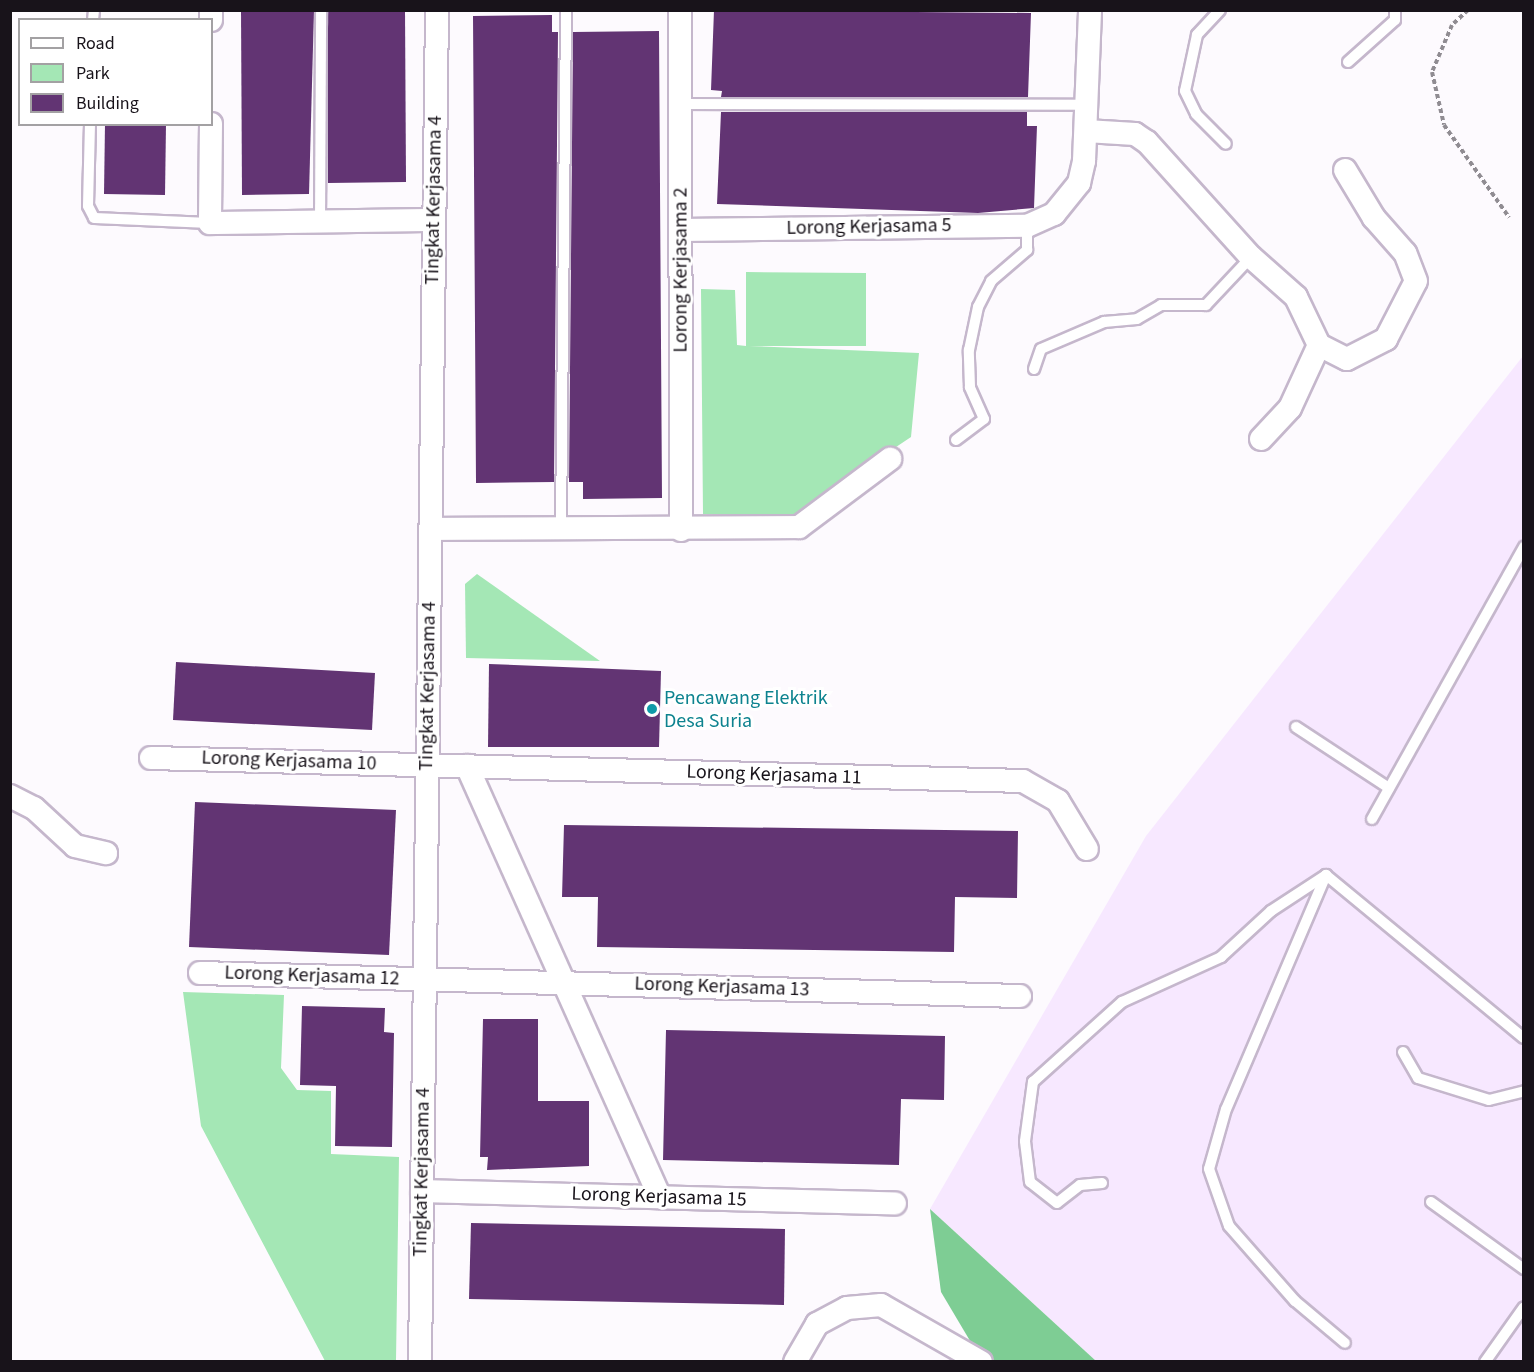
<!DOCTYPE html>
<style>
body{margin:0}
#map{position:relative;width:1534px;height:1372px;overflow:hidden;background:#fdfafe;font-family:"Source Sans 3",sans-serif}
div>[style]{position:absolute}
.built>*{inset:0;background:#f7e8ff}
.green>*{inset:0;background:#a4e7b5}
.forest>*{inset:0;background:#7ecd94}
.building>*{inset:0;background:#623473}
.path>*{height:4px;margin-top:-2px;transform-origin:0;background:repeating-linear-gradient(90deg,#908c92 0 4.5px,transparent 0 7.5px)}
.roads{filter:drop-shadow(2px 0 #c5b7cc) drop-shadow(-2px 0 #c5b7cc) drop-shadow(0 2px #c5b7cc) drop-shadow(0 -2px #c5b7cc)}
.lane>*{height:10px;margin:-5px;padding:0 5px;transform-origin:5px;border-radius:5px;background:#fff}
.street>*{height:22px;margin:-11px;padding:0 11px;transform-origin:11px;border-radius:11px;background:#fff}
.dots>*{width:16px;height:16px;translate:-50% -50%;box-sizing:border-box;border:3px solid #fff;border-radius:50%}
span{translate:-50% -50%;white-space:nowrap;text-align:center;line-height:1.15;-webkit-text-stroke:6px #fff;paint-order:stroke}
.street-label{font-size:20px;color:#18131a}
.culture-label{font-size:20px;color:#0d838f}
.left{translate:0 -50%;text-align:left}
.frame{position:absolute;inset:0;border:12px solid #18131a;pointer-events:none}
.legend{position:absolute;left:18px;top:18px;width:195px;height:108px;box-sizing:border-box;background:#fff;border:2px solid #a3a1a3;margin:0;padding:8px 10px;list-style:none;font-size:18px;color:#18131a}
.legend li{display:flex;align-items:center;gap:12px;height:30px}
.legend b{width:30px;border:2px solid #a3a1a3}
</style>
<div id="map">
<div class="built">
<i style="clip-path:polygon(1523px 356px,1523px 1361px,1096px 1361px,930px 1209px,1146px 836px)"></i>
</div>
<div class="green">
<i style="clip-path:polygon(746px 272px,866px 273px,866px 346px,749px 346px,919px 353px,911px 437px,793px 516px,703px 514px,701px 289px,735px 290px,737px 345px,746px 346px)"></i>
<i style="clip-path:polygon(477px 574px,600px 661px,466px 658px,465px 584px)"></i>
<i style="clip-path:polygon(183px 992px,284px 995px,281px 1068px,297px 1090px,331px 1091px,331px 1154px,399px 1157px,396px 1361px,325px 1361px,201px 1126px)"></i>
</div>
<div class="forest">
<i style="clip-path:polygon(930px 1209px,1096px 1361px,982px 1361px,941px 1292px)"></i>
</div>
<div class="building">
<i style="clip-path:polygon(241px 10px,314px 10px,309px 194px,242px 195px)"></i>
<i style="clip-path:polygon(328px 10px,405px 10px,406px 182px,328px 183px)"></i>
<i style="clip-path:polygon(714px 10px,1031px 13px,1028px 97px,721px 97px,722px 91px,711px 90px)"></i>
<i style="clip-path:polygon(552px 15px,552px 32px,558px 32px,554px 482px,476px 483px,473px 16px)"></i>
<i style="clip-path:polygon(659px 31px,662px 498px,583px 499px,583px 482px,569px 482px,573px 32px)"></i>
<i style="clip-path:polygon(721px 112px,1027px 112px,1027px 126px,1037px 126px,1034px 208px,978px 213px,717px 204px)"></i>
<i style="clip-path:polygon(105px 124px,166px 124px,165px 195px,104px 194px)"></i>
<i style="clip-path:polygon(176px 662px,375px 673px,372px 730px,173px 720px)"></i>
<i style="clip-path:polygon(489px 664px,661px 671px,659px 747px,488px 747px)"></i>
<i style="clip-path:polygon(195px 802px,396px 810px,389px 955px,189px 947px)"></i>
<i style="clip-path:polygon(564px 825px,1018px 831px,1017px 898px,955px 897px,954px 952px,597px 947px,598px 897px,562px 897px)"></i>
<i style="clip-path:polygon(302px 1006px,385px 1008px,384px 1032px,394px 1033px,392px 1147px,335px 1146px,336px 1086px,300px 1085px)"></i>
<i style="clip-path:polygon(483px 1019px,538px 1019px,538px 1101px,589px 1101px,589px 1166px,487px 1170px,488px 1157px,480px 1157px)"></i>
<i style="clip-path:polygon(666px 1030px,945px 1036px,944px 1100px,901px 1099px,899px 1165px,663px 1160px)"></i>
<i style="clip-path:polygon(471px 1223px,785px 1229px,784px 1305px,469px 1299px)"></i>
</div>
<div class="path">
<i style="left:1468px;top:10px;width:22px;rotate:137deg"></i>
<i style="left:1452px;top:25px;width:51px;rotate:113.1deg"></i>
<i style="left:1432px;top:72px;width:54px;rotate:77.2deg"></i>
<i style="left:1444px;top:125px;width:113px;rotate:54.8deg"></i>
</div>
<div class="roads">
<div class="lane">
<i style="left:1220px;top:10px;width:34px;rotate:133deg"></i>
<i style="left:1197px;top:35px;width:57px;rotate:102.1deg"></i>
<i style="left:1185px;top:91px;width:25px;rotate:64deg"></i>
<i style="left:1196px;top:114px;width:42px;rotate:45deg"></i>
<i style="left:93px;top:20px;width:10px;rotate:-84deg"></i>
<i style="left:1348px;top:62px;width:63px;rotate:-41.8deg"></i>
<i style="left:1395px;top:20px;width:10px;rotate:-90deg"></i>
<i style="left:681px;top:104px;width:404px;rotate:0.1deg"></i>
<i style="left:90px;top:124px;width:82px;rotate:91.4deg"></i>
<i style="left:88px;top:206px;width:13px;rotate:63deg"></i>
<i style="left:94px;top:218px;width:116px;rotate:2.5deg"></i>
<i style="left:320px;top:223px;width:213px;rotate:-89.7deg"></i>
<i style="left:1034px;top:369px;width:21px;rotate:-71deg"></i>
<i style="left:1041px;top:349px;width:69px;rotate:-23.2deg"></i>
<i style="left:1104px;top:322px;width:33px;rotate:-5deg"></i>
<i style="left:1137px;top:319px;width:28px;rotate:-30deg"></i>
<i style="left:1161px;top:305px;width:45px"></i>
<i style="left:1206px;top:305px;width:66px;rotate:-46.8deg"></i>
<i style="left:956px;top:440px;width:35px;rotate:-37deg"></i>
<i style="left:984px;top:419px;width:35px;rotate:-114deg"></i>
<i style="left:970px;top:387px;width:37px;rotate:-92deg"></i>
<i style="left:969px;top:350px;width:44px;rotate:-78.2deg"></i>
<i style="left:978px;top:307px;width:29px;rotate:-63deg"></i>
<i style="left:991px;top:281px;width:48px;rotate:-40.7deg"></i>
<i style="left:1027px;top:250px;width:24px;rotate:-90deg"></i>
<i style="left:561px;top:531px;width:521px;rotate:-89.45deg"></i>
<i style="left:1296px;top:727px;width:111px;rotate:33.3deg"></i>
<i style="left:1372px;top:819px;width:312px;rotate:-60.8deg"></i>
<i style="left:1326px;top:875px;width:254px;rotate:113.1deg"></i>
<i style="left:1226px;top:1109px;width:62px;rotate:105.8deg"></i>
<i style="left:1209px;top:1169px;width:60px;rotate:70.7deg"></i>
<i style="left:1229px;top:1226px;width:100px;rotate:48.7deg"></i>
<i style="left:1295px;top:1301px;width:65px;rotate:40deg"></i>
<i style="left:1403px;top:1052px;width:30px;rotate:60deg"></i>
<i style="left:1418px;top:1078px;width:74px;rotate:17.2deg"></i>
<i style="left:1489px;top:1100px;width:36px;rotate:-14deg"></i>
<i style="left:1102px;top:1183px;width:22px;rotate:175deg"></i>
<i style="left:1080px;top:1185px;width:29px;rotate:142deg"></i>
<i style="left:1057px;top:1203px;width:34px;rotate:-142deg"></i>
<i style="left:1030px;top:1182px;width:41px;rotate:-97deg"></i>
<i style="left:1025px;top:1141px;width:60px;rotate:-82.3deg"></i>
<i style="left:1033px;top:1082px;width:120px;rotate:-42deg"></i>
<i style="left:1122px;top:1002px;width:109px;rotate:-24.4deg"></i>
<i style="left:1221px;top:957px;width:68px;rotate:-42.6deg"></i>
<i style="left:1271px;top:911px;width:66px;rotate:-33.2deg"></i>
<i style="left:1326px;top:875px;width:256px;rotate:39.5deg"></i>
<i style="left:1431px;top:1202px;width:115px;rotate:35.8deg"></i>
<i style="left:1485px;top:1362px;width:67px;rotate:-54.7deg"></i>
</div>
<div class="street">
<i style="left:680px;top:10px;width:520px;rotate:89.89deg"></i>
<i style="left:211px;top:20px;width:10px;rotate:-90deg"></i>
<i style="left:211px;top:124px;width:99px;rotate:90.6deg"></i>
<i style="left:210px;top:223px;width:224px;rotate:-0.8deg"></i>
<i style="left:1086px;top:131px;width:49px;rotate:3.5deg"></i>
<i style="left:1135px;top:134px;width:14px;rotate:34deg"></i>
<i style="left:1147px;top:142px;width:155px;rotate:47.9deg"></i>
<i style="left:1251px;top:257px;width:60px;rotate:41.6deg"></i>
<i style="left:1296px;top:297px;width:53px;rotate:64.4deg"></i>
<i style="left:1319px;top:345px;width:31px;rotate:27deg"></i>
<i style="left:1347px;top:359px;width:44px;rotate:-27.1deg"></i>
<i style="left:1386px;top:339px;width:65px;rotate:-62.7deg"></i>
<i style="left:1416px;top:281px;width:30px;rotate:-111deg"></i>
<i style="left:1405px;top:253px;width:47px;rotate:-131.5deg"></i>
<i style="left:1374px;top:218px;width:56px;rotate:-121.1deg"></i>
<i style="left:681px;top:230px;width:346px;rotate:-0.7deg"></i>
<i style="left:1027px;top:226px;width:30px;rotate:-24deg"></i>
<i style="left:1054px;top:214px;width:40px;rotate:-51deg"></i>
<i style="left:1079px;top:183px;width:23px;rotate:-77deg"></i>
<i style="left:1084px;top:161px;width:151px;rotate:-87.7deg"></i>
<i style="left:1261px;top:439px;width:42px;rotate:-46.9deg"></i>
<i style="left:1290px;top:408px;width:69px;rotate:-65.3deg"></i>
<i style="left:430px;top:529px;width:369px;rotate:-0.3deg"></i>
<i style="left:799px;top:527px;width:114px;rotate:-36.8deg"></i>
<i style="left:151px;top:758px;width:872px;rotate:1.51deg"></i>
<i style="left:1023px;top:781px;width:40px;rotate:29.7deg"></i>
<i style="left:1058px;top:801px;width:56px;rotate:58.9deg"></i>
<i style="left:467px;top:766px;width:472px;rotate:65.9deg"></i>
<i style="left:10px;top:796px;width:27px;rotate:27deg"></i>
<i style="left:34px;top:808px;width:56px;rotate:42.8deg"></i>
<i style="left:75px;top:846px;width:32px;rotate:13deg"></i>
<i style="left:200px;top:973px;width:820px;rotate:1.61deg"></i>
<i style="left:422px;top:1191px;width:473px;rotate:1.5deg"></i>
<i style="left:420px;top:1362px;width:1352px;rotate:-89.28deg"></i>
<i style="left:795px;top:1362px;width:44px;rotate:-59.9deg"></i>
<i style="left:817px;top:1324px;width:34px;rotate:-28deg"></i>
<i style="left:847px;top:1308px;width:34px;rotate:-5deg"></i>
<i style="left:881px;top:1305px;width:115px;rotate:29.7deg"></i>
</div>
</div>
<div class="dots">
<i style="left:652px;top:709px;background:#0f9aa8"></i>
</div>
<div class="street-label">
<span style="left:434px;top:200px;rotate:-89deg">Tingkat Kerjasama 4</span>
<span style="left:869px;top:227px;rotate:-1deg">Lorong Kerjasama 5</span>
<span style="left:681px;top:270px;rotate:-90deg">Lorong Kerjasama 2</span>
<span style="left:428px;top:686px;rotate:-89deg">Tingkat Kerjasama 4</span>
<span style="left:289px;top:761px;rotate:2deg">Lorong Kerjasama 10</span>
<span style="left:774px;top:775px;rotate:2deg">Lorong Kerjasama 11</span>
<span style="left:312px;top:976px;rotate:2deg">Lorong Kerjasama 12</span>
<span style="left:722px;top:987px;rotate:2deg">Lorong Kerjasama 13</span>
<span style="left:422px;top:1172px;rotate:-89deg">Tingkat Kerjasama 4</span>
<span style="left:659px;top:1197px;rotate:2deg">Lorong Kerjasama 15</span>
</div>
<div class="culture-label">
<span class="left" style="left:664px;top:710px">Pencawang Elektrik<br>Desa Suria</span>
</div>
<div class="frame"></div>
<ul class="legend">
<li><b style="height:8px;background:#fff"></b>Road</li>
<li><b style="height:16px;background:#a4e7b5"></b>Park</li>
<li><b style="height:16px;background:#623473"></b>Building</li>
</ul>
</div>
